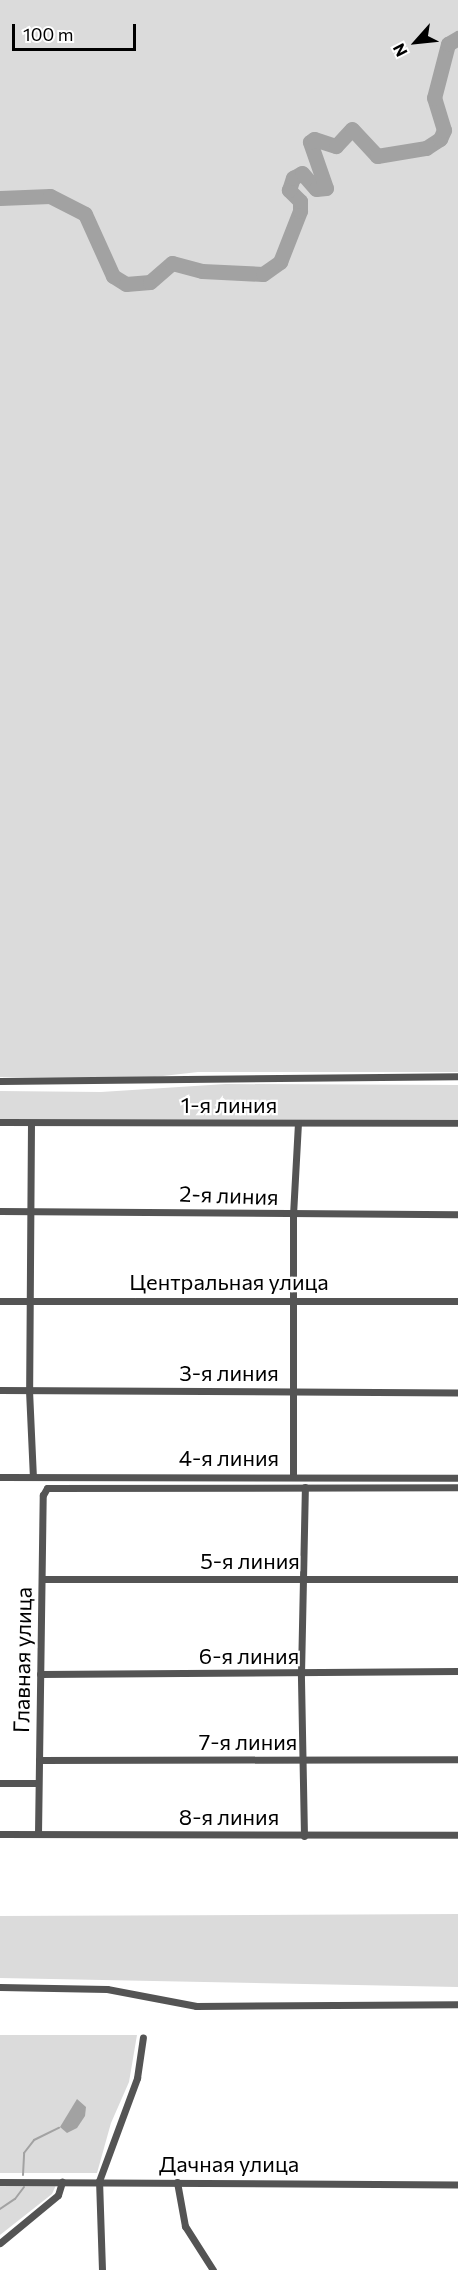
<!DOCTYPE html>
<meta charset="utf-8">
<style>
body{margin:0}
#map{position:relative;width:458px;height:2270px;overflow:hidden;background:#fff;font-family:Commissioner,sans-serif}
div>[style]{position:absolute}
.green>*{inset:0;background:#dbdbdb}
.water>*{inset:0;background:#a2a2a2}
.stream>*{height:2px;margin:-1px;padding:0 1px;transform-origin:1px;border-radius:1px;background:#a2a2a2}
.river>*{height:15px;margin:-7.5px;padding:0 7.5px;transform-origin:7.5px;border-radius:7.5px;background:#a2a2a2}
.street>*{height:7px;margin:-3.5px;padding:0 3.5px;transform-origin:3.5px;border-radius:3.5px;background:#545454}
span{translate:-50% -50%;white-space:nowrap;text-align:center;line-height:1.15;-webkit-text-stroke:4.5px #fff;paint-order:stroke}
.street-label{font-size:22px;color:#000}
.north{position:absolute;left:386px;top:12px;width:60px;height:60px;-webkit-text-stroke:4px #fff;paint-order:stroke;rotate:243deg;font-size:16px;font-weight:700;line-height:24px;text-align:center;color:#000}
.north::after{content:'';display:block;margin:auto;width:21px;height:27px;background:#000;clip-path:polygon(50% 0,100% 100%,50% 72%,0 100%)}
.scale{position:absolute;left:12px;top:24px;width:124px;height:27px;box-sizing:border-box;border:3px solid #000;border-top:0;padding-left:8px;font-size:18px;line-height:21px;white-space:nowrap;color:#000;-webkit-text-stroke:4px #fff;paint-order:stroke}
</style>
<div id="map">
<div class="green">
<i style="clip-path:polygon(0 0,458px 0,458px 1072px,198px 1072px,145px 1078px,0 1077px)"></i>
<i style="clip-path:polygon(226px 1084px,458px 1085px,458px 1119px,0 1119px,0 1091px,101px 1092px)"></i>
<i style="clip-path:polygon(458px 1914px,458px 1987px,0 1978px,0 1916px)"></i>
<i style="clip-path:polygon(0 2035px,137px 2035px,129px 2082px,111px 2123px,97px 2173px,0 2173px)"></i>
<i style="clip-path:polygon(56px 2185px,52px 2194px,0 2235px,0 2186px)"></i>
</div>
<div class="water">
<i style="clip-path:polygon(77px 2099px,86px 2107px,85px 2116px,77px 2128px,67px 2133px,60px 2127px)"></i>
</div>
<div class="stream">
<i style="left:23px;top:2175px;width:22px;rotate:-87deg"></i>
<i style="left:24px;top:2153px;width:16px;rotate:-52deg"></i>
<i style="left:34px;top:2140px;width:28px;rotate:-26deg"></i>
<i style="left:0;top:2209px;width:18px;rotate:-34deg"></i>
<i style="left:15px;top:2199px;width:15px;rotate:-53deg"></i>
</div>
<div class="river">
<i style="left:0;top:198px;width:50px;rotate:-2.3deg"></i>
<i style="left:50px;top:196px;width:39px;rotate:27deg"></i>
<i style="left:85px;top:214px;width:68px;rotate:65.7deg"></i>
<i style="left:113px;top:276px;width:15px;rotate:32deg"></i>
<i style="left:126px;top:284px;width:24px;rotate:-5deg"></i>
<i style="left:150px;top:282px;width:29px;rotate:-41deg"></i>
<i style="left:172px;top:263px;width:31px;rotate:15deg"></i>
<i style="left:202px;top:271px;width:61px;rotate:2.8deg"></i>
<i style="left:263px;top:274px;width:21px;rotate:-35deg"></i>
<i style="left:280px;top:262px;width:55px;rotate:-68.6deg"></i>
<i style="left:300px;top:211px;width:10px;rotate:-90deg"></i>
<i style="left:300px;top:201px;width:16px;rotate:-135deg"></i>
<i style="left:289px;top:190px;width:13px;rotate:-72deg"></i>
<i style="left:293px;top:178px;width:10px;rotate:-29deg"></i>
<i style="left:302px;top:173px;width:21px;rotate:49deg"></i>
<i style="left:316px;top:189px;width:10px;rotate:-6deg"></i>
<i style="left:326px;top:188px;width:49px;rotate:-109.2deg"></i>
<i style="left:310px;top:142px;width:5px;rotate:-37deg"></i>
<i style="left:314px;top:139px;width:23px;rotate:18deg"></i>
<i style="left:336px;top:146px;width:23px;rotate:-47deg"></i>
<i style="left:352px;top:129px;width:37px;rotate:47deg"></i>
<i style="left:377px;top:156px;width:50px;rotate:-9.3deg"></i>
<i style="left:426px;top:148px;width:17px;rotate:-33deg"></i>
<i style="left:440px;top:139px;width:10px;rotate:-66deg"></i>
<i style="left:444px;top:130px;width:34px;rotate:-107deg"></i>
<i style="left:434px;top:98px;width:56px;rotate:-75.5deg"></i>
<i style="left:448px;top:44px;width:12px;rotate:-31deg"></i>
</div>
<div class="street">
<i style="left:0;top:1081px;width:458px;rotate:-0.6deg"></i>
<i style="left:0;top:1122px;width:458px;rotate:0.1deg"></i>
<i style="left:31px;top:1123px;width:267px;rotate:90.4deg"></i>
<i style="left:29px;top:1390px;width:87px;rotate:87.4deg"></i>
<i style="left:0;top:1211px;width:458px;rotate:0.4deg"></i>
<i style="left:0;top:1301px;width:458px"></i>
<i style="left:0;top:1390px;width:458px;rotate:0.3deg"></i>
<i style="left:293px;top:1476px;width:261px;rotate:-90deg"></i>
<i style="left:293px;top:1215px;width:92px;rotate:-86.9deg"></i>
<i style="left:0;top:1477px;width:458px;rotate:0.1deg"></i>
<i style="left:42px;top:1579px;width:416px"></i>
<i style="left:40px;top:1674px;width:418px;rotate:-0.4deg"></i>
<i style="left:39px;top:1760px;width:419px;rotate:-0.1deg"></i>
<i style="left:0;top:1783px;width:38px"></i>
<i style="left:0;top:1834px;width:458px;rotate:0.1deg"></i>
<i style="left:38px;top:1834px;width:339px;rotate:-89.2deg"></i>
<i style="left:43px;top:1495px;width:8px;rotate:-60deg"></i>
<i style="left:47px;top:1488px;width:411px;rotate:-0.1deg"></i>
<i style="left:304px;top:1836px;width:162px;rotate:-91.1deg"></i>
<i style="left:301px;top:1674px;width:187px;rotate:-88.8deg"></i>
<i style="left:0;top:1987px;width:107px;rotate:1.1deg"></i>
<i style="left:107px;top:1989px;width:91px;rotate:10.8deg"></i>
<i style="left:196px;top:2006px;width:262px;rotate:-0.4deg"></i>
<i style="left:0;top:2182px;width:458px;rotate:0.3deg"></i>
<i style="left:177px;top:2182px;width:45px;rotate:79.7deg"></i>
<i style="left:185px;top:2226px;width:52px;rotate:57.5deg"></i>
<i style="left:0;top:2243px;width:75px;rotate:-39.6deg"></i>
<i style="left:58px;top:2195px;width:14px;rotate:-73deg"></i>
<i style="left:102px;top:2270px;width:89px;rotate:-91.9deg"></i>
<i style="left:99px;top:2181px;width:110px;rotate:-69.7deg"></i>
<i style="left:137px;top:2078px;width:41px;rotate:-81.7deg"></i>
</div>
<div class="street-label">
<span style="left:229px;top:1105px">1-я линия</span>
<span style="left:229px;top:1195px;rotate:2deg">2-я линия</span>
<span style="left:229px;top:1282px">Центральная улица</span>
<span style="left:229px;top:1373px">3-я линия</span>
<span style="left:229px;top:1458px">4-я линия</span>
<span style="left:250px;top:1561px">5-я линия</span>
<span style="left:249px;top:1656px">6-я линия</span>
<span style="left:22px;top:1660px;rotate:-89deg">Главная улица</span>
<span style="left:248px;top:1742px">7-я линия</span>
<span style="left:229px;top:1817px">8-я линия</span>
<span style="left:229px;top:2164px">Дачная улица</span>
</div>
<div class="north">N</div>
<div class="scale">100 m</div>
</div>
